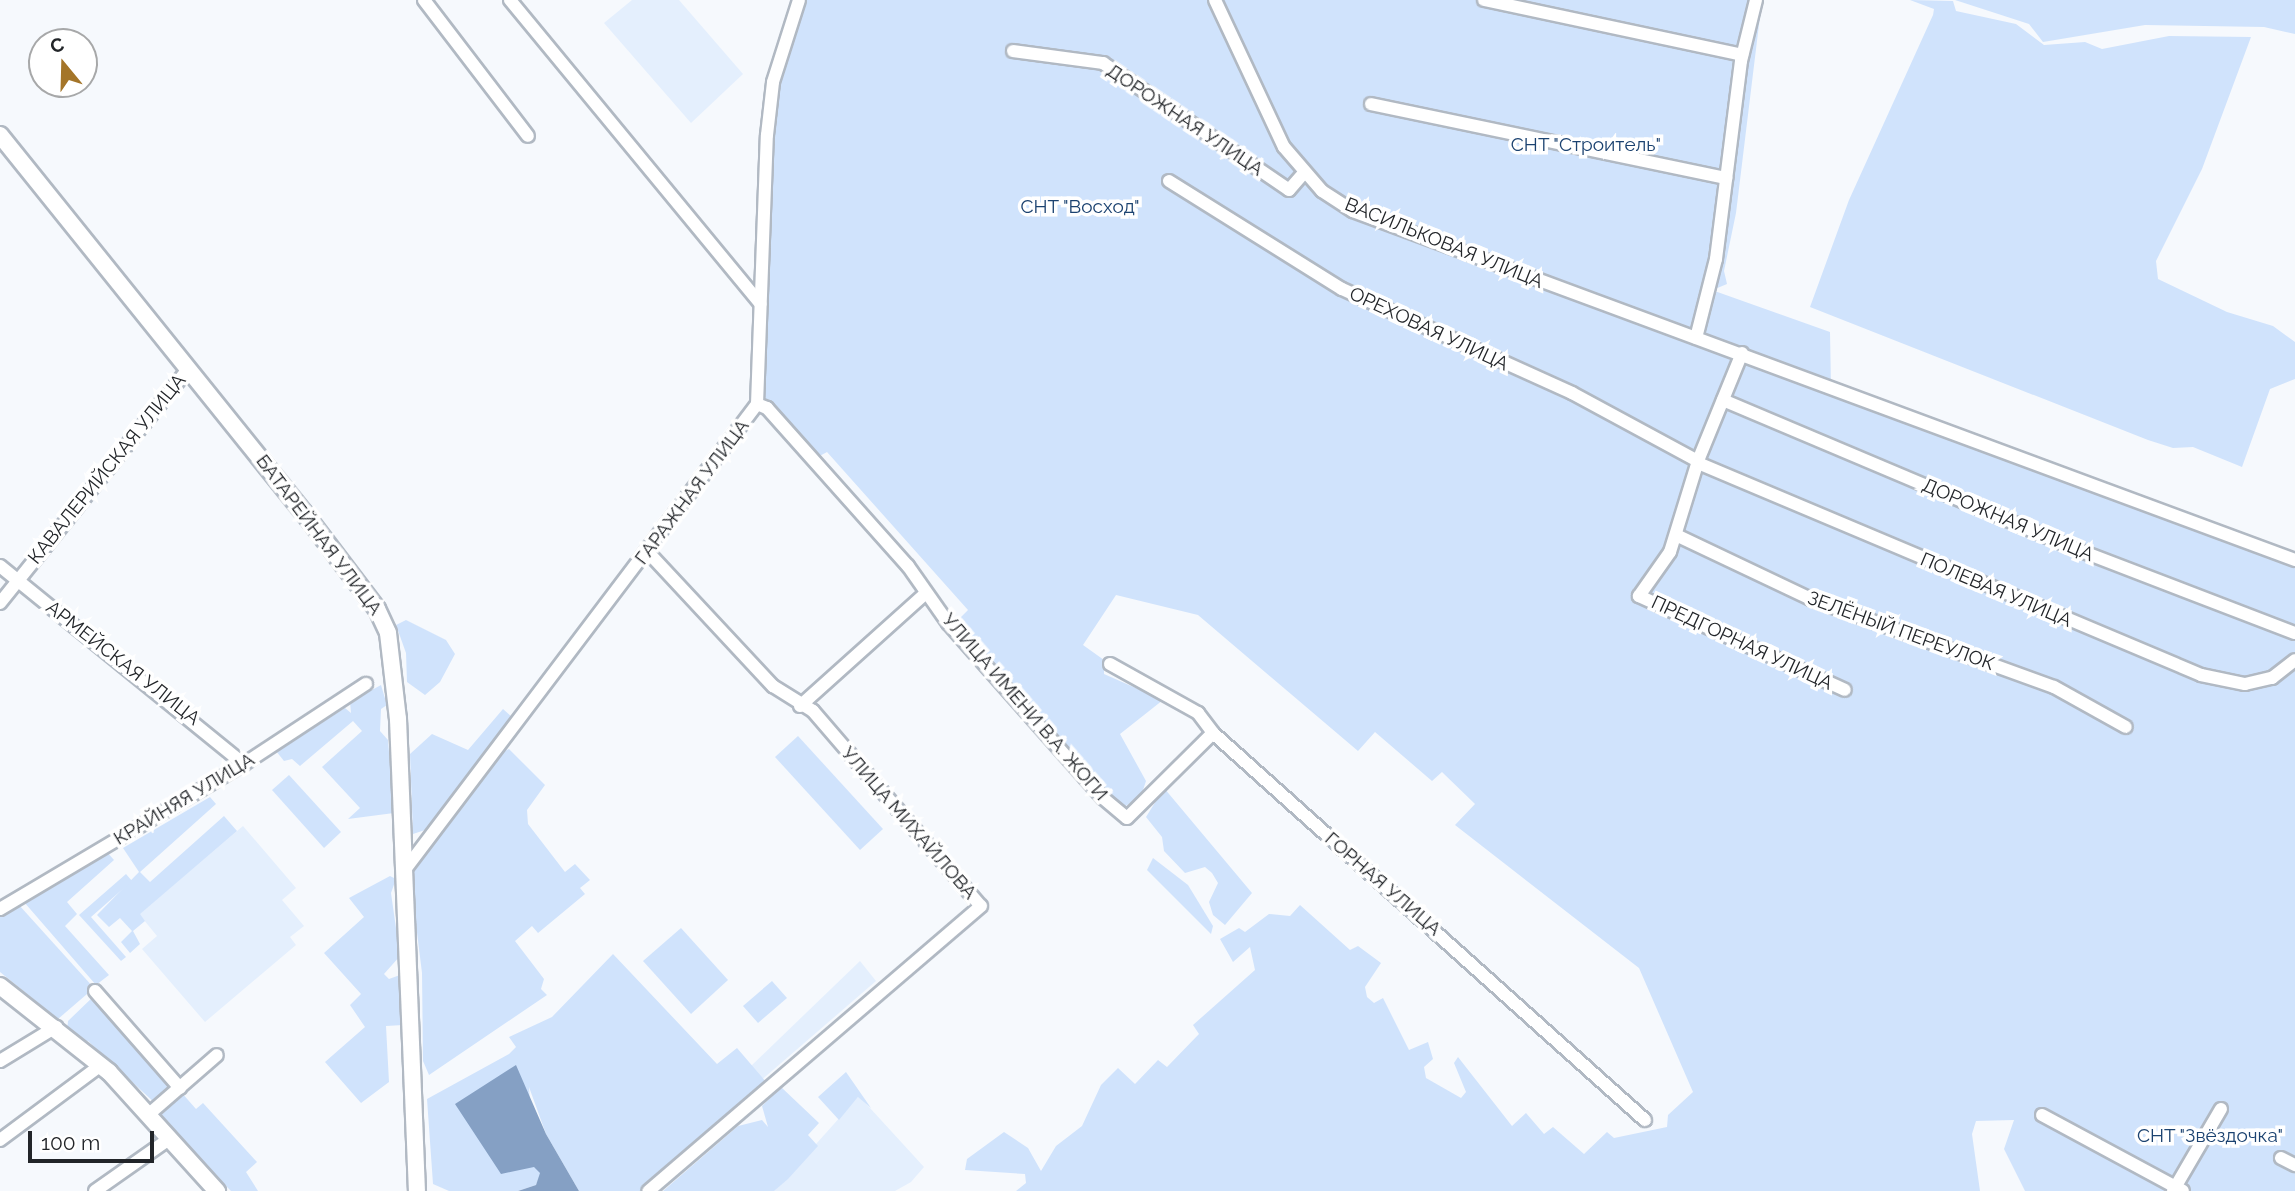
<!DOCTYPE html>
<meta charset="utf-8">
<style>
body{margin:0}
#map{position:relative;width:2295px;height:1191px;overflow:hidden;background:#f6f9fd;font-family:Raleway,sans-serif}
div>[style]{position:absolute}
.built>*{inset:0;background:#e4effd}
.green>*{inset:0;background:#d0e3fc}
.water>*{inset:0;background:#85a0c4}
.roads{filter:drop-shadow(2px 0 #b1b9c3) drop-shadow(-2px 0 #b1b9c3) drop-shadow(0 2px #b1b9c3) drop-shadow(0 -2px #b1b9c3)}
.minor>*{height:12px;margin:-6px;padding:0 6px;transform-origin:6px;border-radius:6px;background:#fff}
.major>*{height:16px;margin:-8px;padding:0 8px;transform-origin:8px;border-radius:8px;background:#fff}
span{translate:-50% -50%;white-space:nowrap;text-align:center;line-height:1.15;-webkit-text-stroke:7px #fff;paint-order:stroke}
.street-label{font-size:19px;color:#222529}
.park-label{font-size:19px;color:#1b4270}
.north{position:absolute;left:28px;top:28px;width:70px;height:70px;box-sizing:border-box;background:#fff;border:2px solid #a7a8a9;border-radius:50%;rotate:341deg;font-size:19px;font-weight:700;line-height:28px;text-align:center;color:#222529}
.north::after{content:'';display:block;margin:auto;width:24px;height:32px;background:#a47529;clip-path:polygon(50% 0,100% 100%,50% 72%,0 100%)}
.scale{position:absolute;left:28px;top:1131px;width:126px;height:32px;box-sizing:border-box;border:4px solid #222529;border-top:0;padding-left:9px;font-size:21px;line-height:24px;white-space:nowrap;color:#222529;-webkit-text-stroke:5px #fff;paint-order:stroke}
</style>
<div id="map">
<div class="built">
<i style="clip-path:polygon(632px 0,679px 0,743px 74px,691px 123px,604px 23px)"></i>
<i style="clip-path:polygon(243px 826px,296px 888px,282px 900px,304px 926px,290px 937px,296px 945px,205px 1022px,142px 949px,157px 936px,139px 914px)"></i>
<i style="clip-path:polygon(860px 961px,876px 981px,758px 1083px,751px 1066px)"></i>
<i style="clip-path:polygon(859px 1096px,924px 1167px,911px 1182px,895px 1191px,774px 1191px)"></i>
</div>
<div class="green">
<i style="clip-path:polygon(799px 0,1756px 0,1709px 289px,1830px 332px,1831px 387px,2295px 560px,2295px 1191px,2025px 1191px,2004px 1149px,2014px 1120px,1976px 1121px,1972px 1134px,1980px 1191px,1016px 1191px,1026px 1183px,1025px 1174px,965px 1170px,967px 1159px,1004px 1132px,1028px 1148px,1041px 1171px,1056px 1146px,1082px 1126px,1101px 1085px,1118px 1068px,1135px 1084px,1158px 1060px,1167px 1067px,1199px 1034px,1193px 1025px,1255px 970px,1250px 947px,1233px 962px,1220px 939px,1239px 928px,1245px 932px,1269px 914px,1290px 916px,1300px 905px,1350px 950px,1358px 946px,1381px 963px,1365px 987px,1367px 997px,1374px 1003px,1383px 998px,1409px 1050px,1428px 1042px,1433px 1059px,1424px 1067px,1426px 1078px,1461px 1098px,1466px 1092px,1454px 1063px,1458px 1057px,1512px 1126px,1526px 1113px,1544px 1134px,1553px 1127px,1584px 1154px,1607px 1132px,1614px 1138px,1667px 1127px,1668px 1115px,1693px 1092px,1639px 968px,1455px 825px,1475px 804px,1442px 772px,1432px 781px,1375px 732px,1358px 751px,1198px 615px,1116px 595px,1083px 645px,1104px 660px,1104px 674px,1163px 700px,1120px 734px,1146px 781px,1141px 796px,1121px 809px,953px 625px,968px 610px,827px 452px,816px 458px,763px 398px,773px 82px)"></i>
<i style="clip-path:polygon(1762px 0,1736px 213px,1724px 271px,1727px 284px,1715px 289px,1742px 61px)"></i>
<i style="clip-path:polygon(1910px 0,1953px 1px,1956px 11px,2016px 24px,2044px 45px,2085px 42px,2102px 49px,2169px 36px,2251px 37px,2202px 169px,2156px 261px,2158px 279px,2227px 312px,2273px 326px,2295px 342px,2295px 379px,2270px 389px,2242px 467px,2193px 447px,2173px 448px,2148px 440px,1810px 307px,1849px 200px,1933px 15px,1934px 9px)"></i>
<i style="clip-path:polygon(1955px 0,2295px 0,2295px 34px,2264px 27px,2145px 25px,2043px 42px,2029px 24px)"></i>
<i style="clip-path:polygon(406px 620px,446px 640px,455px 654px,440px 682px,425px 695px,407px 682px,406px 653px,396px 625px)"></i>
<i style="clip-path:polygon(381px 685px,387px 705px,381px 709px,380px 731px,388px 740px,394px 813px,348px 819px,360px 808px,322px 767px,362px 731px,353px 721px,300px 766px,292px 759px,284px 761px,276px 751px,345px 708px,351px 713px,350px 702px)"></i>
<i style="clip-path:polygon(503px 709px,512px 717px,425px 830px,413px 834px,410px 754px,432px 734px,468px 750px)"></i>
<i style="clip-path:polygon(798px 736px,883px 829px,860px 850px,775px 757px)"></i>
<i style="clip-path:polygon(509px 749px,545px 785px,527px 810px,528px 824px,565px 872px,575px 864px,590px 880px,580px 888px,585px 894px,538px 933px,532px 926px,515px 941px,544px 979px,541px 989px,547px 995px,429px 1075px,423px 1061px,422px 973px,410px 876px,501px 753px)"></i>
<i style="clip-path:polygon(289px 775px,341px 832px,324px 848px,272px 790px)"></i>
<i style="clip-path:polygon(1164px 788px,1252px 893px,1225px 925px,1213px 915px,1209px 902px,1218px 883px,1212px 873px,1205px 867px,1185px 873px,1164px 851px,1162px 837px,1146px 817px)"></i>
<i style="clip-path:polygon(210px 797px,216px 804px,140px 872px,150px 882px,224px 816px,237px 831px,140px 914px,145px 921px,133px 931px,140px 944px,130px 953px,121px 942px,132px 931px,120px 918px,109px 927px,97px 915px,139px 872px,123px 848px)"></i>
<i style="clip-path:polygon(107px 852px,114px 860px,67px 902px,77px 914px,65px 926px,109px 975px,96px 985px,24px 902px)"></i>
<i style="clip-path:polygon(1153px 858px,1188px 885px,1213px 926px,1211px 934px,1147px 870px)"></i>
<i style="clip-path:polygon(126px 874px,132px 881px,91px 917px,126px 957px,121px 961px,79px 915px)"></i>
<i style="clip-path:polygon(390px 876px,396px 879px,391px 893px,400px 956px,384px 974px,389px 979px,400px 975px,403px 1025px,386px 1026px,389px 1082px,361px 1103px,325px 1062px,365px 1027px,350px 1005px,361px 994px,324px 953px,364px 917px,349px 898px)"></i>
<i style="clip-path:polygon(19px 905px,94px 988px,58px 1019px,0 972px,0 915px)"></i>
<i style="clip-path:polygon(681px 928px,728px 980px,691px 1014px,643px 961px)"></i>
<i style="clip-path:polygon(613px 954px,717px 1064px,737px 1048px,767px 1083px,640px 1191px,579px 1191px,546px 1134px,529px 1087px,534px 1166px,541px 1173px,536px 1185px,518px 1191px,449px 1191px,433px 1184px,427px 1099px,509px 1054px,516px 1047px,509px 1037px,552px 1017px)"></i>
<i style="clip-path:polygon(772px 981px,787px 998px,758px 1023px,743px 1006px)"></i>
<i style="clip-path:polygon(95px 995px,177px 1088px,157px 1105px,88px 1041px,84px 1044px,67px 1031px,68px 1021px)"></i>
<i style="clip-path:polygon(846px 1072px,871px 1108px,858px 1097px,839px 1120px,818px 1097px)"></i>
<i style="clip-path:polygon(781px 1087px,819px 1123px,808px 1135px,818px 1146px,788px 1179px,774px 1191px,663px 1191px,738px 1126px,762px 1120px,768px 1127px,762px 1106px)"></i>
<i style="clip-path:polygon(181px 1092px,196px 1109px,203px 1103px,257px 1162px,246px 1172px,258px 1191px,231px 1191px,157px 1117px)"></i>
</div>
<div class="water">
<i style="clip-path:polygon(516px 1065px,546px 1134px,579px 1191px,518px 1191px,536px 1185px,540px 1173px,534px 1167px,501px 1174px,455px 1104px)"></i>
</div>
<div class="roads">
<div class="minor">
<i style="left:424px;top:0;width:171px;rotate:52.6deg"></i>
<i style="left:510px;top:0;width:394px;rotate:50.5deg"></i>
<i style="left:1215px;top:0;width:162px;rotate:64.9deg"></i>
<i style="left:1284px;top:147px;width:58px;rotate:49.2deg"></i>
<i style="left:1322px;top:191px;width:37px;rotate:33deg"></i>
<i style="left:1353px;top:211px;width:1005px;rotate:20.33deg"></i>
<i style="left:1484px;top:0;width:264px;rotate:12deg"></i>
<i style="left:1013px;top:51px;width:91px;rotate:7.6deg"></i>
<i style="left:1103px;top:63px;width:225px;rotate:34.3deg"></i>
<i style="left:1289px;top:190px;width:23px;rotate:-49deg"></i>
<i style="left:1371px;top:104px;width:363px;rotate:11.8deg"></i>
<i style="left:1169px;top:181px;width:204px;rotate:32deg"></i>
<i style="left:1342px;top:289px;width:252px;rotate:24.3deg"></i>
<i style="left:1572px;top:393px;width:143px;rotate:28.4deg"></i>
<i style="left:1696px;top:338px;width:81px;rotate:-75.8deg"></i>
<i style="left:1716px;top:259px;width:200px;rotate:-82.8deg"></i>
<i style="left:1741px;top:61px;width:63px;rotate:-76.2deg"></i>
<i style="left:1742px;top:353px;width:117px;rotate:112.2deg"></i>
<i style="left:1698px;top:461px;width:95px;rotate:107.1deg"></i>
<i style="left:1670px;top:552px;width:54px;rotate:125.2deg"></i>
<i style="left:1639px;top:596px;width:226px;rotate:24.5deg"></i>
<i style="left:1723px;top:400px;width:375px;rotate:22.9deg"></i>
<i style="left:2068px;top:546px;width:243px;rotate:21deg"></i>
<i style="left:757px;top:404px;width:11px;rotate:22deg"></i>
<i style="left:767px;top:408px;width:212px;rotate:48.3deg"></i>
<i style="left:908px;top:566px;width:70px;rotate:54.9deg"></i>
<i style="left:948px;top:623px;width:234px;rotate:48.5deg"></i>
<i style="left:1103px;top:798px;width:31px;rotate:40deg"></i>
<i style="left:1127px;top:818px;width:121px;rotate:-44.7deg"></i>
<i style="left:1698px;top:463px;width:546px;rotate:22.85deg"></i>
<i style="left:2201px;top:675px;width:45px;rotate:11.6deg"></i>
<i style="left:2245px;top:684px;width:28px;rotate:-13deg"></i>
<i style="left:2272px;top:678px;width:29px;rotate:-38deg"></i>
<i style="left:1676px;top:535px;width:149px;rotate:25.4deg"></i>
<i style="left:1811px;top:599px;width:258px;rotate:19.9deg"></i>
<i style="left:2054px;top:687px;width:82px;rotate:29.1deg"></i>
<i style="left:647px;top:551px;width:185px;rotate:47deg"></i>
<i style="left:773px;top:686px;width:47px;rotate:32deg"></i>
<i style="left:813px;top:711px;width:257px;rotate:49.3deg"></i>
<i style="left:981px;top:906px;width:438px;rotate:139.4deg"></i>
<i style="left:0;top:566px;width:314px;rotate:39.1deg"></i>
<i style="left:0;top:603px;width:300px;rotate:-51.2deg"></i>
<i style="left:1110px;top:664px;width:101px;rotate:29.1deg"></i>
<i style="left:1198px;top:713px;width:25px;rotate:53deg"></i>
<i style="left:1213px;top:733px;width:580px;rotate:41.86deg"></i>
<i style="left:800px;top:706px;width:169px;rotate:-41.9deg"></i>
<i style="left:404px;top:871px;width:585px;rotate:-52.91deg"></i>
<i style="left:757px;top:404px;width:269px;rotate:-87.9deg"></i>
<i style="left:767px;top:135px;width:53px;rotate:-83.5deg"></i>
<i style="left:773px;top:82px;width:86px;rotate:-72.4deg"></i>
<i style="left:0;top:909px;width:284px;rotate:-30.7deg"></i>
<i style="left:244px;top:764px;width:146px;rotate:-33.3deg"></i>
<i style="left:95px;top:991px;width:129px;rotate:48.8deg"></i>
<i style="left:0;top:1061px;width:66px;rotate:-31.3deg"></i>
<i style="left:148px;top:1115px;width:91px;rotate:-41deg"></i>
<i style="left:2042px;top:1115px;width:160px;rotate:28.3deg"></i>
<i style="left:0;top:1140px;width:126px;rotate:-36.6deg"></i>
<i style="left:2281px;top:1158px;width:16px;rotate:27deg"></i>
<i style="left:95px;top:1191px;width:90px;rotate:-35.1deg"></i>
<i style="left:2173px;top:1191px;width:95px;rotate:-59.7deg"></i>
</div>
<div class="major">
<i style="left:0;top:135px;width:485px;rotate:51.2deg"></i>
<i style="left:304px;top:513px;width:121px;rotate:52.8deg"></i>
<i style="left:377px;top:609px;width:26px;rotate:65deg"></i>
<i style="left:388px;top:633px;width:87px;rotate:83.4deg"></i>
<i style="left:398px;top:719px;width:472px;rotate:87.7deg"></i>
<i style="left:0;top:986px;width:139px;rotate:38.3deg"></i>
<i style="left:109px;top:1072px;width:161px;rotate:47.8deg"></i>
</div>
</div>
<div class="street-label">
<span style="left:1185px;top:120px;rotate:34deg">ДОРОЖНАЯ УЛИЦА</span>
<span style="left:1444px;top:243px;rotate:22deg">ВАСИЛЬКОВАЯ УЛИЦА</span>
<span style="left:1429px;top:329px;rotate:25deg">ОРЕХОВАЯ УЛИЦА</span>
<span style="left:107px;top:469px;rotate:-51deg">КАВАЛЕРИЙСКАЯ УЛИЦА</span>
<span style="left:692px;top:492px;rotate:-53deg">ГАРАЖНАЯ УЛИЦА</span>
<span style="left:2008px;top:520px;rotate:23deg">ДОРОЖНАЯ УЛИЦА</span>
<span style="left:319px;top:535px;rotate:53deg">БАТАРЕЙНАЯ УЛИЦА</span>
<span style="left:1996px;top:590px;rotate:23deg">ПОЛЕВАЯ УЛИЦА</span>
<span style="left:1901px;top:631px;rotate:20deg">ЗЕЛЁНЫЙ ПЕРЕУЛОК</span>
<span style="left:1742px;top:643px;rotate:25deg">ПРЕДГОРНАЯ УЛИЦА</span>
<span style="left:123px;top:663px;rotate:38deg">АРМЕЙСКАЯ УЛИЦА</span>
<span style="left:1025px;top:707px;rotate:49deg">УЛИЦА ИМЕНИ В.А. ЖОГИ</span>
<span style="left:184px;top:799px;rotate:-31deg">КРАЙНЯЯ УЛИЦА</span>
<span style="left:909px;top:823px;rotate:49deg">УЛИЦА МИХАЙЛОВА</span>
<span style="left:1383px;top:884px;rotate:41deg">ГОРНАЯ УЛИЦА</span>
</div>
<div class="park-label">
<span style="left:1586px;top:145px">СНТ "Строитель"</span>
<span style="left:1080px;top:207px">СНТ "Восход"</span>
<span style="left:2210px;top:1136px">СНТ "Звёздочка"</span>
</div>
<div class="north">С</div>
<div class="scale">100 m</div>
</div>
